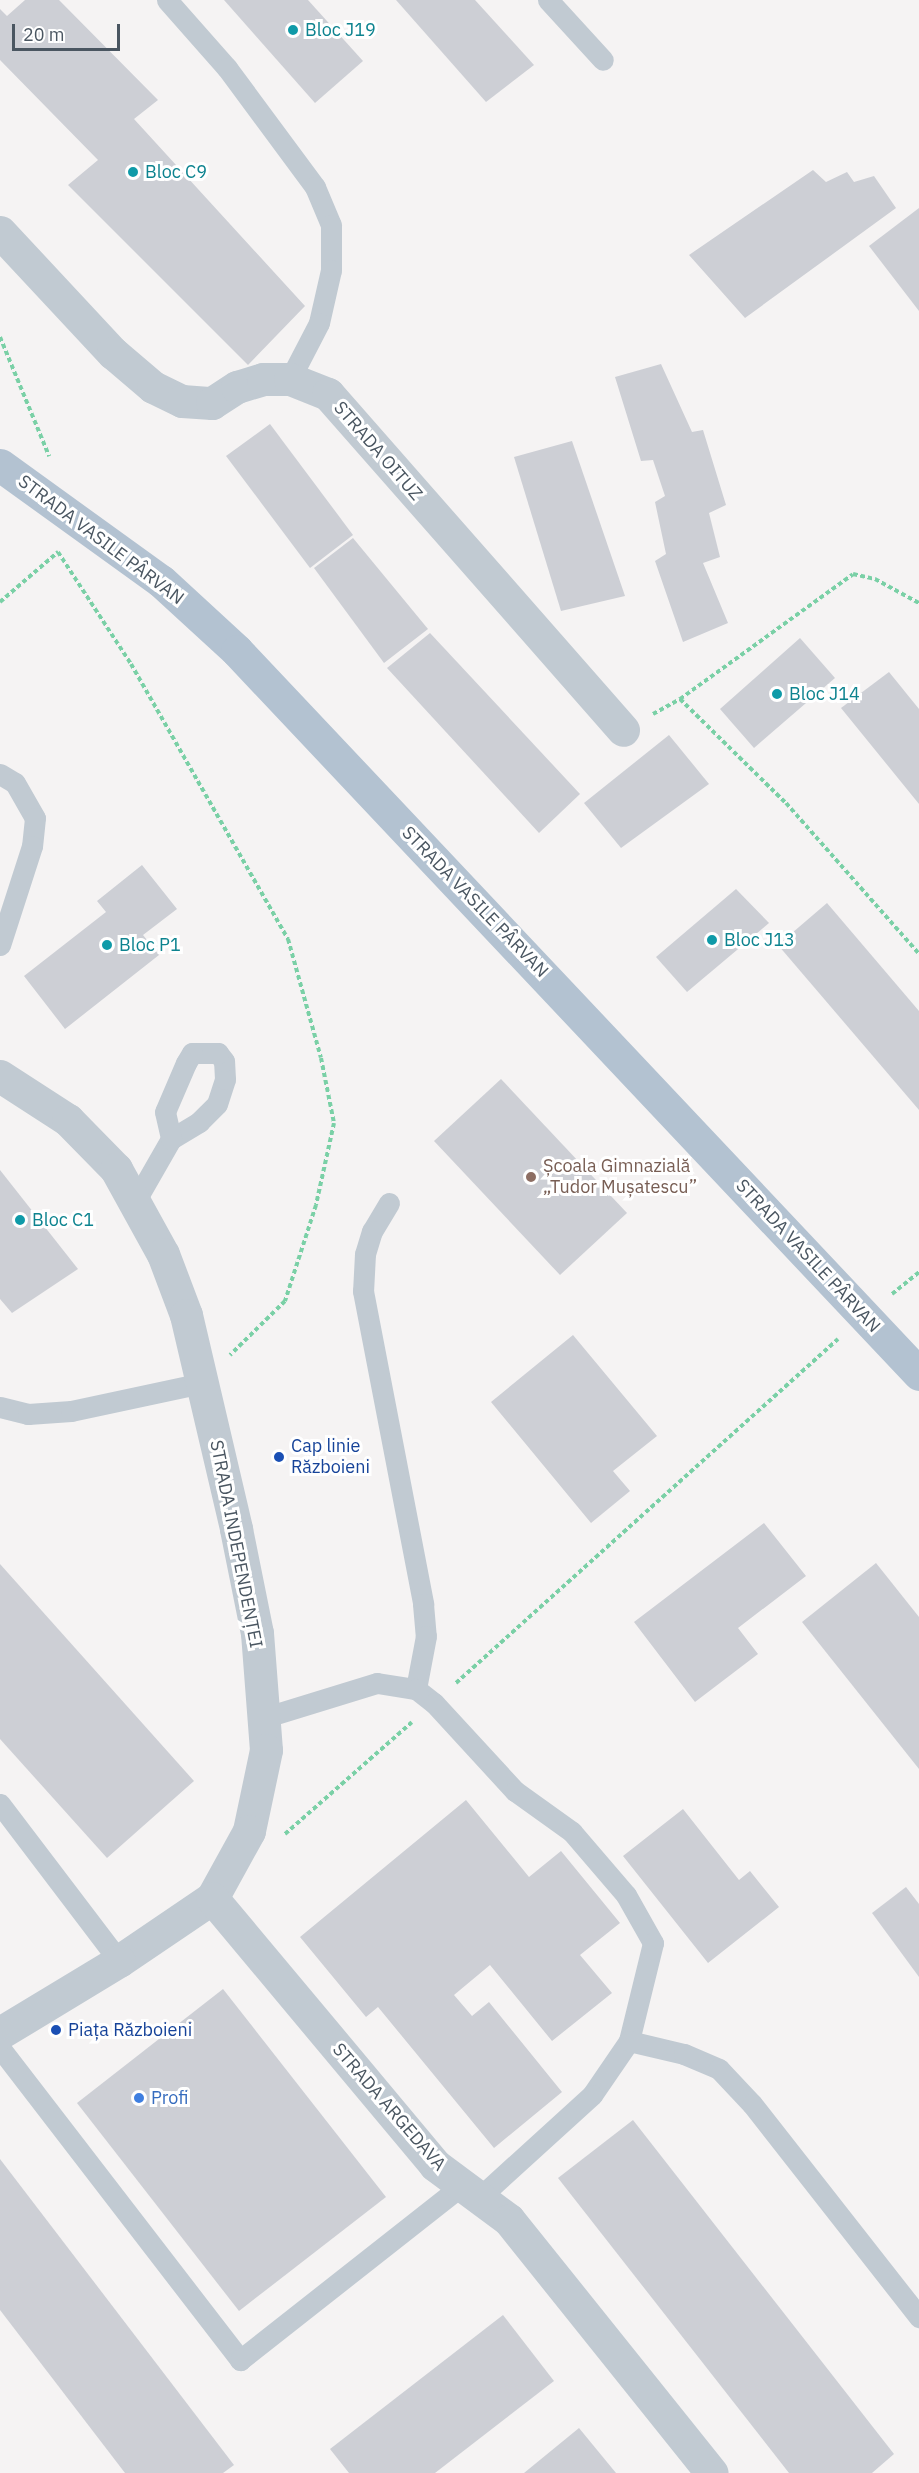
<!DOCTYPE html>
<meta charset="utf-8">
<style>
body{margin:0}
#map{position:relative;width:919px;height:2473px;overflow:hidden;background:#f5f3f3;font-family:"IBM Plex Sans",sans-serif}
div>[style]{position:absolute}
.building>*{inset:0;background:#cdcfd5}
.path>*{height:4px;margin-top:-2px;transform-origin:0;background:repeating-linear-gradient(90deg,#7ad0a6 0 4.5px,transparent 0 7.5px)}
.lane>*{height:21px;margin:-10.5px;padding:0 10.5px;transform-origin:10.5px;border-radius:10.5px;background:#c1cad2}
.street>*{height:33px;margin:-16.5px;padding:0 16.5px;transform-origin:16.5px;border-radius:16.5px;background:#c1cad2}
.primary>*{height:33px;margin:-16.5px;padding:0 16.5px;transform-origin:16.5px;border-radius:16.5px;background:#b3c2d1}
.dots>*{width:16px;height:16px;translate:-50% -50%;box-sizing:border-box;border:3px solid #fff;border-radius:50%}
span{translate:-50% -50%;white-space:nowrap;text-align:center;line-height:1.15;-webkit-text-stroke:6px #fff;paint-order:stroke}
.culture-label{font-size:18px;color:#0d838f}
.left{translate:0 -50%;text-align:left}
.street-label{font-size:18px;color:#4a5661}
.education-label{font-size:18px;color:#785e54}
.transit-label{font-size:18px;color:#164399}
.shop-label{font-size:18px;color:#366cbe}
.scale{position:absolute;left:12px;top:24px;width:108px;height:27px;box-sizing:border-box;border:3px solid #4a5661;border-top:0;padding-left:8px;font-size:18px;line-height:21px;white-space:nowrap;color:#4a5661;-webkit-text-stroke:4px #fff;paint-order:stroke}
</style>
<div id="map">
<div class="building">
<i style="clip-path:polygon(25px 0,59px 0,158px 100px,134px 119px,305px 306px,248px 365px,68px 185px,98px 160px,0 60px,0 9px,7px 16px)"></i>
<i style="clip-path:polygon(224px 0,308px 0,363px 61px,315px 103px)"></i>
<i style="clip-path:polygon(396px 0,475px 0,534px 65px,486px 102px)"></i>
<i style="clip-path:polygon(813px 170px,826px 182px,847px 172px,854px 182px,874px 176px,896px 208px,745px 318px,689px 255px)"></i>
<i style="clip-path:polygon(919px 208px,919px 311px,869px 246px)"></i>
<i style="clip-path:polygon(661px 364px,692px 432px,703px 430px,726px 505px,709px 513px,720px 557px,703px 563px,728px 623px,683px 642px,655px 561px,666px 554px,655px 502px,665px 496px,653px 460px,641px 461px,615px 377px)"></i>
<i style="clip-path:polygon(270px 424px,353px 535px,310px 568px,226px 456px)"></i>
<i style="clip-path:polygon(572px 441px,625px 596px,561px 611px,514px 457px)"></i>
<i style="clip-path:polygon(353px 538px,428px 629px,384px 663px,314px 568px)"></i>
<i style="clip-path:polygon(430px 633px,580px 794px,539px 833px,387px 668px)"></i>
<i style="clip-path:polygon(800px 638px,835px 678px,754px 748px,720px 709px)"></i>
<i style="clip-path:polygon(889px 672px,919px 709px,919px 804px,841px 708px)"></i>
<i style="clip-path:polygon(669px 735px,709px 784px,621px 848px,584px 803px)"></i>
<i style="clip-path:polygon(142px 865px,177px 909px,143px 935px,159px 955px,65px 1029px,24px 976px,106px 912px,97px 901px)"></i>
<i style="clip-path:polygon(736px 889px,769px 923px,687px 992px,656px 957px)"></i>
<i style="clip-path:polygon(827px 903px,919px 1011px,919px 1110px,778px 945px)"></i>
<i style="clip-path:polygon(501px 1079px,627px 1213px,560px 1275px,434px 1141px)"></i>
<i style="clip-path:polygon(0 1170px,78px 1269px,12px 1313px,0 1299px)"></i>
<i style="clip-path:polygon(573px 1335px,657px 1436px,613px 1471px,630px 1491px,591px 1523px,491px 1402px)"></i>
<i style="clip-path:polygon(764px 1523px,806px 1576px,738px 1628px,758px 1654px,695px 1702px,634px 1622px)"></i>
<i style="clip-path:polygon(876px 1563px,919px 1617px,919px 1769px,802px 1622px)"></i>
<i style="clip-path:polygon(0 1564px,194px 1781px,107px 1858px,0 1739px)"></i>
<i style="clip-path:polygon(466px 1800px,529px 1877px,561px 1851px,620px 1923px,580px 1955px,612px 1993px,552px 2041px,490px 1965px,454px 1995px,472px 2016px,489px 2002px,562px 2092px,494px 2148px,378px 2007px,366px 2017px,300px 1937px)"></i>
<i style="clip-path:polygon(683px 1809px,739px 1880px,750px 1871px,779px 1907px,708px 1963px,623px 1856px)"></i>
<i style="clip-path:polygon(906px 1887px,919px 1904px,919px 1977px,872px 1913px)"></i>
<i style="clip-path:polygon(223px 1989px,386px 2197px,239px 2311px,77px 2103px)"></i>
<i style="clip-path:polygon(633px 2120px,894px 2454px,872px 2473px,789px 2473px,558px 2178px)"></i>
<i style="clip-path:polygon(0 2159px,234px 2465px,223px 2473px,125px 2473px,0 2310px)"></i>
<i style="clip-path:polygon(503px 2315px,554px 2381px,435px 2473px,349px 2473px,330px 2449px)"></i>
<i style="clip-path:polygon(579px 2428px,616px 2473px,524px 2473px)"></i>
</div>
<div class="path">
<i style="left:0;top:337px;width:129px;rotate:67.6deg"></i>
<i style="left:58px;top:552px;width:134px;rotate:56.9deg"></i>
<i style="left:131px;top:664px;width:317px;rotate:60.3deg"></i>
<i style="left:288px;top:939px;width:123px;rotate:74.5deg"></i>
<i style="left:321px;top:1058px;width:66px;rotate:78.7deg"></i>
<i style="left:334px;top:1123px;width:84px;rotate:102.4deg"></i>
<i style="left:316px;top:1205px;width:101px;rotate:107.9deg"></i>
<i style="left:285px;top:1301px;width:77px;rotate:135.5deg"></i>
<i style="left:0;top:602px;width:77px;rotate:-40.8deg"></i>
<i style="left:680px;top:699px;width:213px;rotate:-35.8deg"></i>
<i style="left:853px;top:574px;width:23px;rotate:13deg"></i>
<i style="left:875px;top:579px;width:50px;rotate:28.6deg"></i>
<i style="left:653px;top:714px;width:31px;rotate:-29deg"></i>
<i style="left:680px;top:699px;width:148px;rotate:44.5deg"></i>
<i style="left:786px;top:803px;width:201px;rotate:48.6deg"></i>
<i style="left:892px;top:1294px;width:35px;rotate:-39deg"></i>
<i style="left:456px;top:1683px;width:514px;rotate:-42deg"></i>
<i style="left:285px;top:1834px;width:169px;rotate:-41.4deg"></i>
</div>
<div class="lane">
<i style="left:167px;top:0;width:91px;rotate:48.6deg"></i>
<i style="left:227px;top:68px;width:148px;rotate:53.5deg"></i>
<i style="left:315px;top:187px;width:41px;rotate:67.2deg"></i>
<i style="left:331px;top:225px;width:45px;rotate:90deg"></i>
<i style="left:331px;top:270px;width:54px;rotate:102.8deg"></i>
<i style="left:319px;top:323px;width:63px;rotate:117.4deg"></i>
<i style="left:548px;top:0;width:81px;rotate:47.5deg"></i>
<i style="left:0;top:774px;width:17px;rotate:31deg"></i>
<i style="left:15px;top:783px;width:40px;rotate:60.3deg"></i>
<i style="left:35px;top:818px;width:28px;rotate:96deg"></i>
<i style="left:32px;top:846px;width:104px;rotate:107.9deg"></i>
<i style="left:136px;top:1200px;width:70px;rotate:-60.2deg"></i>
<i style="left:171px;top:1139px;width:33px;rotate:-31deg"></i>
<i style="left:199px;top:1122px;width:25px;rotate:-45deg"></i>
<i style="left:217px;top:1104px;width:26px;rotate:-72deg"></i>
<i style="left:225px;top:1079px;width:18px;rotate:-93deg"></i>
<i style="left:224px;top:1061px;width:10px;rotate:-127deg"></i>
<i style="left:218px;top:1053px;width:26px;rotate:180deg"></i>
<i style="left:192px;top:1053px;width:12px;rotate:121deg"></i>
<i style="left:186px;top:1063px;width:53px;rotate:113.2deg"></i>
<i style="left:165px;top:1112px;width:28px;rotate:77deg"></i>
<i style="left:389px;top:1203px;width:33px;rotate:121deg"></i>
<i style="left:372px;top:1231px;width:24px;rotate:107deg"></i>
<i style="left:365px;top:1254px;width:37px;rotate:93deg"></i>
<i style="left:363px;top:1291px;width:319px;rotate:79.1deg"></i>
<i style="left:423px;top:1604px;width:32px;rotate:85deg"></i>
<i style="left:426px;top:1636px;width:54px;rotate:100.7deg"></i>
<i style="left:0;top:1407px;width:29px;rotate:14deg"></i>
<i style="left:28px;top:1414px;width:43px;rotate:-4deg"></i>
<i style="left:71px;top:1411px;width:134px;rotate:-12.1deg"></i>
<i style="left:263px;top:1718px;width:119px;rotate:-17.1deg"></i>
<i style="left:377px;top:1683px;width:39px;rotate:9deg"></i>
<i style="left:416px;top:1689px;width:23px;rotate:38deg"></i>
<i style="left:434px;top:1703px;width:120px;rotate:47.4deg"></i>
<i style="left:515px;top:1791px;width:70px;rotate:35.7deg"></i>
<i style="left:572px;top:1832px;width:83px;rotate:49.4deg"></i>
<i style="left:626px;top:1895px;width:55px;rotate:60.6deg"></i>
<i style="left:653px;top:1943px;width:101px;rotate:103.8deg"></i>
<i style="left:629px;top:2041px;width:65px;rotate:124.4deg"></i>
<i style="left:592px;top:2095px;width:153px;rotate:137.7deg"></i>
<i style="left:0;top:1804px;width:197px;rotate:52.8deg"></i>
<i style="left:629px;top:2041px;width:57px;rotate:13.3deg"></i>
<i style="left:684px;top:2054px;width:38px;rotate:23deg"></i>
<i style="left:719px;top:2069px;width:48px;rotate:46.7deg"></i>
<i style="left:752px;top:2104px;width:271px;rotate:51.9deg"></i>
<i style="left:0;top:2048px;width:394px;rotate:52.4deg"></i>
<i style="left:240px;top:2360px;width:283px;rotate:-38.2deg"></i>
</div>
<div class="street">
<i style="left:0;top:232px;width:166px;rotate:47deg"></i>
<i style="left:113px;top:353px;width:52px;rotate:40.4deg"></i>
<i style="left:153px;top:387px;width:32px;rotate:26deg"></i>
<i style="left:182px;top:401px;width:30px;rotate:4deg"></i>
<i style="left:212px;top:403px;width:30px;rotate:-33deg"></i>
<i style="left:237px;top:387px;width:27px;rotate:-17deg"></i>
<i style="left:263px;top:379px;width:27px"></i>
<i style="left:290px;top:379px;width:41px;rotate:21.5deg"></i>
<i style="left:328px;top:394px;width:447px;rotate:48.7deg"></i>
<i style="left:0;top:1076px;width:81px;rotate:32.9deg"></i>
<i style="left:68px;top:1120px;width:69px;rotate:45.6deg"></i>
<i style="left:116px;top:1169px;width:97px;rotate:61.1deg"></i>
<i style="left:163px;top:1254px;width:65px;rotate:69.3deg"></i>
<i style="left:186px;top:1315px;width:220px;rotate:76.8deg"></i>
<i style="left:236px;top:1529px;width:106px;rotate:78.6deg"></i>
<i style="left:257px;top:1633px;width:117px;rotate:85.6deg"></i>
<i style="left:266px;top:1750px;width:83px;rotate:101.9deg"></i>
<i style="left:249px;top:1831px;width:77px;rotate:118.9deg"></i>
<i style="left:212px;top:1898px;width:112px;rotate:145.9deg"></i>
<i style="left:119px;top:1961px;width:139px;rotate:148.8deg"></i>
<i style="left:212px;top:1898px;width:348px;rotate:50.1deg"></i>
<i style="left:435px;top:2165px;width:92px;rotate:36.6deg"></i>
<i style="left:509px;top:2220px;width:324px;rotate:51.3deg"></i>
</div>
<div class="primary">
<i style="left:0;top:465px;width:198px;rotate:35.8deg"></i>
<i style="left:161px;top:581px;width:103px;rotate:42.6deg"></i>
<i style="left:237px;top:651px;width:994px;rotate:46.67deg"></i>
</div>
<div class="dots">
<i style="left:293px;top:30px;background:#0f9aa8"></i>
<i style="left:133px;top:172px;background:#0f9aa8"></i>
<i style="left:777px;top:694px;background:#0f9aa8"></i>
<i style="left:712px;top:940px;background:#0f9aa8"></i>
<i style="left:107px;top:945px;background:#0f9aa8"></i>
<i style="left:531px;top:1177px;background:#8d6e63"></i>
<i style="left:20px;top:1220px;background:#0f9aa8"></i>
<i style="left:279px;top:1457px;background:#1a4fb4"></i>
<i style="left:56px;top:2030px;background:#1a4fb4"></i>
<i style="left:139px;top:2098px;background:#3f7fe0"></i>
</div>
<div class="culture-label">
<span class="left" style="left:305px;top:30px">Bloc J19</span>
<span class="left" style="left:145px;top:172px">Bloc C9</span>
<span class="left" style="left:789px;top:694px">Bloc J14</span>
<span class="left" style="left:724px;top:940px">Bloc J13</span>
<span class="left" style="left:119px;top:945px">Bloc P1</span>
<span class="left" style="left:32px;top:1220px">Bloc C1</span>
</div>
<div class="street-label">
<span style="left:378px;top:451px;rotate:49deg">STRADA OITUZ</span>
<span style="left:101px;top:540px;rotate:37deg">STRADA VASILE PÂRVAN</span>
<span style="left:475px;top:902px;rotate:46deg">STRADA VASILE PÂRVAN</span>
<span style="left:808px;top:1256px;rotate:47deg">STRADA VASILE PÂRVAN</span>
<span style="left:236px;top:1544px;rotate:79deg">STRADA INDEPENDENȚEI</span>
<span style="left:389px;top:2107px;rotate:49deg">STRADA ARGEDAVA</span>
</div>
<div class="education-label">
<span class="left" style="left:543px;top:1177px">Școala Gimnazială<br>„Tudor Mușatescu”</span>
</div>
<div class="transit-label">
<span class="left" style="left:291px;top:1457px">Cap linie<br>Războieni</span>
<span class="left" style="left:68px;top:2030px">Piața Războieni</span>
</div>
<div class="shop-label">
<span class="left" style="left:151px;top:2098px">Profi</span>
</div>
<div class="scale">20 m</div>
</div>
